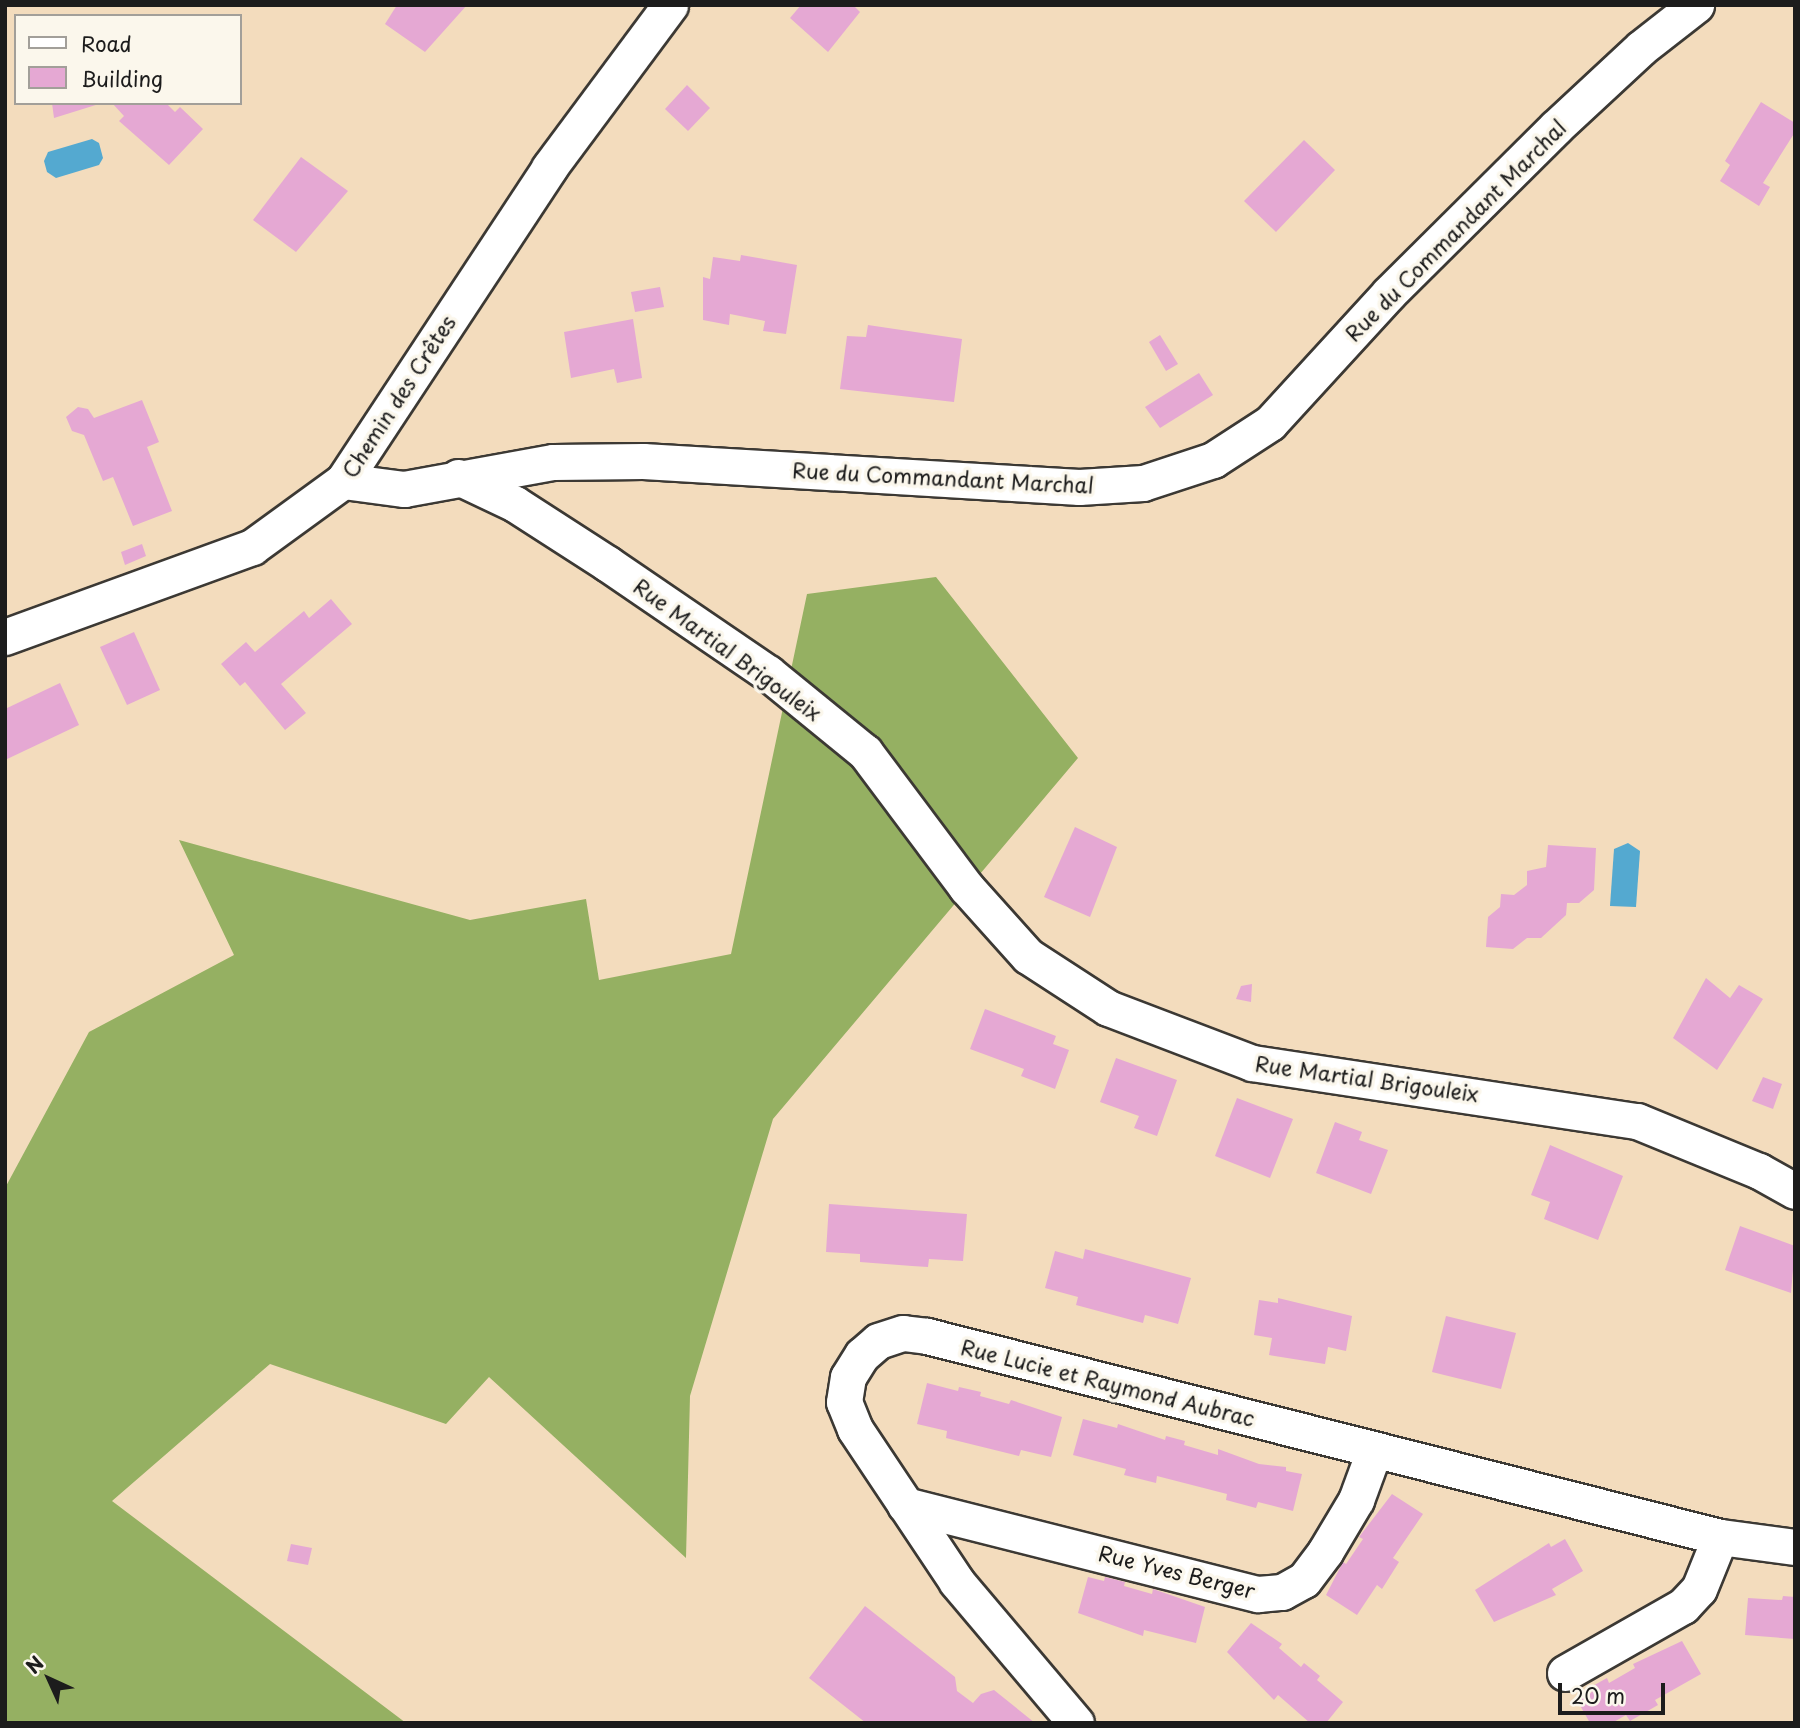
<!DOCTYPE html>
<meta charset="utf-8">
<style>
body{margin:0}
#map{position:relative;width:1800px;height:1728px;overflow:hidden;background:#f3dcbd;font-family:"Playpen Sans",sans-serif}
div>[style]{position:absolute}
.forest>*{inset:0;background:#95b062}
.water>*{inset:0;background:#54a9d0}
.building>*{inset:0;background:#e5a8d3}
.roads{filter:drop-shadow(2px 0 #3c3934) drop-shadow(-2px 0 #3c3934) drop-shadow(0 2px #3c3934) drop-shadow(0 -2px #3c3934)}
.minor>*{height:35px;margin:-17.5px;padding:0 17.5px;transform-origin:17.5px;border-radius:17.5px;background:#fff}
span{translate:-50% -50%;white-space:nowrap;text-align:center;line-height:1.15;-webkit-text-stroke:7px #fbf7ec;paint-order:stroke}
.street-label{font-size:21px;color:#1c1c1c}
.frame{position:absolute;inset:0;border:7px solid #1c1c1c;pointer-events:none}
.legend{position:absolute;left:14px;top:14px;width:228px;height:91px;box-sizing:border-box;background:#fbf7ec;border:2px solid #a29f99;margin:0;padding:9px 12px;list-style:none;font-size:21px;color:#1c1c1c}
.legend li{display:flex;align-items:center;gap:14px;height:35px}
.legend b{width:35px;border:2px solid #a29f99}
.north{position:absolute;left:14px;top:1644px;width:70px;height:70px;-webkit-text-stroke:5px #fbf7ec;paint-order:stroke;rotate:315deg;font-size:19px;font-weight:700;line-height:28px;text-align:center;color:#1c1c1c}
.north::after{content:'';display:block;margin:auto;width:24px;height:32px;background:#1c1c1c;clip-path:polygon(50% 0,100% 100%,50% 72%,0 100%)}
.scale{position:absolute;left:1558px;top:1683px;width:107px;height:32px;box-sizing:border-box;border:4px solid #1c1c1c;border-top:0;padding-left:9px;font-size:21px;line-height:24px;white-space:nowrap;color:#1c1c1c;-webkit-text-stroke:5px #fbf7ec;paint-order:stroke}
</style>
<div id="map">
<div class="forest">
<i style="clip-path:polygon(936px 577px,1078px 758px,773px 1119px,690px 1396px,686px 1558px,489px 1377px,446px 1424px,270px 1364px,112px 1501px,406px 1723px,5px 1723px,5px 1188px,89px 1032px,234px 955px,179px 840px,470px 920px,586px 899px,599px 980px,731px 954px,807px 594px)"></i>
</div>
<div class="water">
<i style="clip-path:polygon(92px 139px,99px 143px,103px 158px,99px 165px,56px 178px,47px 172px,44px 161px,48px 152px)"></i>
<i style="clip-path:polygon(1628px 843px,1640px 851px,1636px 907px,1610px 906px,1614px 849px)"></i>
</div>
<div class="building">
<i style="clip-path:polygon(397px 5px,467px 5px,425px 52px,385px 24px)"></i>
<i style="clip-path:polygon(801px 5px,853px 5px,860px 12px,828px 52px,790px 18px)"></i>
<i style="clip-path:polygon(687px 85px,710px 108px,688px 131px,665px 109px)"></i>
<i style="clip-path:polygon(1761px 102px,1795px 123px,1795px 132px,1763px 183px,1770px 187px,1759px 206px,1720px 181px,1730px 165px,1725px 161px)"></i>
<i style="clip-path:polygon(52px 103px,99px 103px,99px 104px,54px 118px)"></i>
<i style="clip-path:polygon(112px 103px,166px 103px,175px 112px,180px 107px,203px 129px,169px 165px,119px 121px,124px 116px)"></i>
<i style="clip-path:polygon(1304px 140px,1335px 170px,1276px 232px,1244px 201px)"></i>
<i style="clip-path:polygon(301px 157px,348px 191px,296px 252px,253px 220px)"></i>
<i style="clip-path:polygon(741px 255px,797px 265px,786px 334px,763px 331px,765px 321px,730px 314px,729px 325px,703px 320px,703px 277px,710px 279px,713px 257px,740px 261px)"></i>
<i style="clip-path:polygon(660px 287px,664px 307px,635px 312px,631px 292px)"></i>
<i style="clip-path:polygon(633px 319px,642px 378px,617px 383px,614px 369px,571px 378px,564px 332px)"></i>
<i style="clip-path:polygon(868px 325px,962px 339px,954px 402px,840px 389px,847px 336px,866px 337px)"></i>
<i style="clip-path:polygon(1160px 335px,1178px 364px,1166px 371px,1149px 342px)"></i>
<i style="clip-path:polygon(1199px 373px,1213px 395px,1160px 428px,1145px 407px)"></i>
<i style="clip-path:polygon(142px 400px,159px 442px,147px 447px,172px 511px,133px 526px,113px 477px,103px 481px,84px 435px,72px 431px,66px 417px,78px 407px,88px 409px,94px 418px)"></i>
<i style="clip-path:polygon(142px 544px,146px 556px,125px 565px,121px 552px)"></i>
<i style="clip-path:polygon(331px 599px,352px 624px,281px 684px,306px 713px,285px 730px,245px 682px,240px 686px,221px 664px,246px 642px,255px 652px,304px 611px,309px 618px)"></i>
<i style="clip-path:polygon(134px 632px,160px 690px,127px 705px,100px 647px)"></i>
<i style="clip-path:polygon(60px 683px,79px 725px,5px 760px,5px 709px)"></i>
<i style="clip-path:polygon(1075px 827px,1117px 847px,1090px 917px,1044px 897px)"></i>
<i style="clip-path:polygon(1548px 845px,1596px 848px,1594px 890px,1579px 903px,1567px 903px,1566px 915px,1541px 938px,1527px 938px,1513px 949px,1486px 947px,1488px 917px,1500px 907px,1501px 894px,1514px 895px,1527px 885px,1527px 871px,1546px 867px)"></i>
<i style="clip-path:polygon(1706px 978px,1730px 998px,1739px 985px,1763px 999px,1717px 1070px,1673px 1038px)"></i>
<i style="clip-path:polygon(1252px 984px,1251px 1002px,1236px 999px,1241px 986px)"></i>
<i style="clip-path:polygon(985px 1009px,1056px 1036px,1053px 1044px,1069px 1050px,1055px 1089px,1021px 1076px,1024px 1069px,970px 1049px)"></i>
<i style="clip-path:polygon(1116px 1058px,1177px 1080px,1157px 1136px,1134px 1128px,1139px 1116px,1100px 1102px)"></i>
<i style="clip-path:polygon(1763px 1077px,1782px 1084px,1773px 1109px,1752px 1101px)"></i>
<i style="clip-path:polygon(1237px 1098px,1293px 1119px,1270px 1178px,1215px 1156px)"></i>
<i style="clip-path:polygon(1335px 1122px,1362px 1132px,1359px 1140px,1388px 1150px,1371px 1194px,1316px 1173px)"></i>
<i style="clip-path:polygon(1550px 1145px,1623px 1176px,1598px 1240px,1544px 1219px,1550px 1202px,1531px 1195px)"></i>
<i style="clip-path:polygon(829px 1204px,967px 1214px,963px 1261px,929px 1259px,928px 1267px,912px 1266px,860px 1262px,860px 1254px,826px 1252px)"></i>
<i style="clip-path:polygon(1740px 1226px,1795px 1246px,1791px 1293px,1725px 1270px)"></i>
<i style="clip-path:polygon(1085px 1249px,1191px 1278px,1178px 1324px,1145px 1315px,1143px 1323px,1076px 1305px,1078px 1297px,1045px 1288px,1055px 1251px,1083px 1259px)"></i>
<i style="clip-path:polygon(1278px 1298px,1352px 1316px,1346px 1351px,1328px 1347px,1325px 1364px,1269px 1355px,1272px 1338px,1254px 1335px,1259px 1300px,1278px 1303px)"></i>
<i style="clip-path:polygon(1446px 1316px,1516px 1333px,1501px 1389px,1432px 1372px)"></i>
<i style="clip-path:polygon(927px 1383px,958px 1391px,959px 1387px,981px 1392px,980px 1396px,1009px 1404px,1011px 1400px,1062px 1417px,1051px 1457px,1021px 1450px,1019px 1456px,946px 1438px,947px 1431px,917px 1424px)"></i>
<i style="clip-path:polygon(1083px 1419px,1117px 1428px,1118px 1424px,1165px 1440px,1166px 1436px,1185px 1441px,1184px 1445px,1218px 1455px,1218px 1449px,1259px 1464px,1286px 1467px,1286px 1471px,1302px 1474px,1293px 1511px,1258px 1502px,1256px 1508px,1226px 1500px,1227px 1494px,1157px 1476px,1156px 1483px,1124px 1475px,1126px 1469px,1073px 1455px)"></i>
<i style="clip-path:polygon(1392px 1494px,1423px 1514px,1393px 1558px,1399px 1562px,1382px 1589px,1377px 1585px,1357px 1615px,1326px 1595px,1343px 1562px,1346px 1564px,1363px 1539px,1359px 1537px)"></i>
<i style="clip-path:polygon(1565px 1539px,1583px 1571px,1552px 1589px,1556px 1595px,1494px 1622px,1475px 1590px,1549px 1543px,1551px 1547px)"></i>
<i style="clip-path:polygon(291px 1544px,312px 1548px,308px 1565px,287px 1561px)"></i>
<i style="clip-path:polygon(1088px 1577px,1104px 1581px,1105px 1577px,1125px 1582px,1124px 1586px,1152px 1594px,1153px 1589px,1205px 1607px,1196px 1643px,1144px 1630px,1143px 1636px,1078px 1613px)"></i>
<i style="clip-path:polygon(1783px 1596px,1795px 1597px,1795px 1639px,1745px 1635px,1748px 1598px,1782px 1600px)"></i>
<i style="clip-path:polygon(865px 1606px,955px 1677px,957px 1691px,973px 1703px,981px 1694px,994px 1690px,1035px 1723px,866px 1723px,809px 1678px)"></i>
<i style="clip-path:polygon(1251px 1623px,1282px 1644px,1279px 1648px,1301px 1667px,1304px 1663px,1320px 1676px,1317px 1680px,1343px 1702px,1326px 1723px,1310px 1723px,1278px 1695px,1274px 1700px,1227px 1652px)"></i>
<i style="clip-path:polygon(1682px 1641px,1701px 1674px,1655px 1700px,1658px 1705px,1630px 1721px,1626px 1715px,1612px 1723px,1590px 1723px,1577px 1700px,1592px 1692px,1589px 1688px,1607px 1678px,1609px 1683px,1635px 1668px,1633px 1664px)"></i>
</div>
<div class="roads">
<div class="minor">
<i style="left:458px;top:477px;width:63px;rotate:25.3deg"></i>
<i style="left:515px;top:504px;width:111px;rotate:32.8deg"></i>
<i style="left:608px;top:564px;width:194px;rotate:34.3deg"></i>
<i style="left:768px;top:673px;width:125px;rotate:39.2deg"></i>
<i style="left:865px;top:752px;width:169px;rotate:53.2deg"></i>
<i style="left:966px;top:887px;width:93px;rotate:48.1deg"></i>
<i style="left:1028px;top:956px;width:95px;rotate:33deg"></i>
<i style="left:1108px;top:1008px;width:154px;rotate:20.9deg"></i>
<i style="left:1252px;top:1063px;width:389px;rotate:8.6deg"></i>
<i style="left:1637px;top:1121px;width:132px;rotate:22.3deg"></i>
<i style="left:1759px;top:1171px;width:41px;rotate:29.1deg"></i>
<i style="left:343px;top:481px;width:62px;rotate:7.5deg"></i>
<i style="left:404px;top:489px;width:151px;rotate:-10.3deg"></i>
<i style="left:553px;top:462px;width:90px;rotate:-0.6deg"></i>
<i style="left:643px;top:461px;width:437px;rotate:3.4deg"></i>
<i style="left:1079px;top:487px;width:64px;rotate:-3.6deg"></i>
<i style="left:1143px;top:483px;width:74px;rotate:-18.2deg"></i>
<i style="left:1213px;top:460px;width:68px;rotate:-33deg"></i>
<i style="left:1270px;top:423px;width:176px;rotate:-47.5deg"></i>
<i style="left:1389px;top:293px;width:234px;rotate:-44.8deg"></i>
<i style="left:1555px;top:128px;width:117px;rotate:-42.9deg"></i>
<i style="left:1641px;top:48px;width:70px;rotate:-38deg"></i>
<i style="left:5px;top:637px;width:263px;rotate:-20deg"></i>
<i style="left:252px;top:547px;width:112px;rotate:-36deg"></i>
<i style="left:343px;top:481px;width:375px;rotate:-56.6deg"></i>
<i style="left:549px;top:168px;width:203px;rotate:-53.4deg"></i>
<i style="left:905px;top:1505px;width:364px;rotate:14.2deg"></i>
<i style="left:1258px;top:1594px;width:24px;rotate:-5deg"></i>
<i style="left:1282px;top:1592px;width:25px;rotate:-29deg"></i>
<i style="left:1304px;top:1580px;width:35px;rotate:-53deg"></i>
<i style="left:1325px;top:1552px;width:61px;rotate:-59.2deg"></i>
<i style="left:1356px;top:1500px;width:52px;rotate:-69.8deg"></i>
<i style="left:1565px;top:1673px;width:136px;rotate:-29.6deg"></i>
<i style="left:1683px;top:1606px;width:23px;rotate:-47deg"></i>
<i style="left:1699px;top:1589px;width:56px;rotate:-68deg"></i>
<i style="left:1076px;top:1723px;width:185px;rotate:-130.2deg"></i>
<i style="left:957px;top:1582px;width:184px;rotate:-123.7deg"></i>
<i style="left:855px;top:1429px;width:29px;rotate:-112deg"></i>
<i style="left:844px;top:1402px;width:25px;rotate:-81deg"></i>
<i style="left:848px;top:1377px;width:26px;rotate:-58deg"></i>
<i style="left:862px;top:1355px;width:21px;rotate:-41deg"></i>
<i style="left:878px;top:1341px;width:26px;rotate:-18deg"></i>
<i style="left:903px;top:1333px;width:24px;rotate:7deg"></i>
<i style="left:927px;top:1336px;width:818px;rotate:14.22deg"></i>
<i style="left:1720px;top:1537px;width:76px;rotate:7.6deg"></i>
</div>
</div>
<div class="street-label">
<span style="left:1455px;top:230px;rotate:-45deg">Rue du Commandant Marchal</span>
<span style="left:398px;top:396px;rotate:-57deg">Chemin des Crêtes</span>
<span style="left:943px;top:477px;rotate:3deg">Rue du Commandant Marchal</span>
<span style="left:728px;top:649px;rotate:36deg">Rue Martial Brigouleix</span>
<span style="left:1367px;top:1078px;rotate:8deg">Rue Martial Brigouleix</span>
<span style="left:1108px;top:1382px;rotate:14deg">Rue Lucie et Raymond Aubrac</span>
<span style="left:1177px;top:1571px;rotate:14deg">Rue Yves Berger</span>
</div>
<div class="frame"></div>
<ul class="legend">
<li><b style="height:9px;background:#fff"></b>Road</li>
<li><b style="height:19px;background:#e5a8d3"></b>Building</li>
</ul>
<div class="north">N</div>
<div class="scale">20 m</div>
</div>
